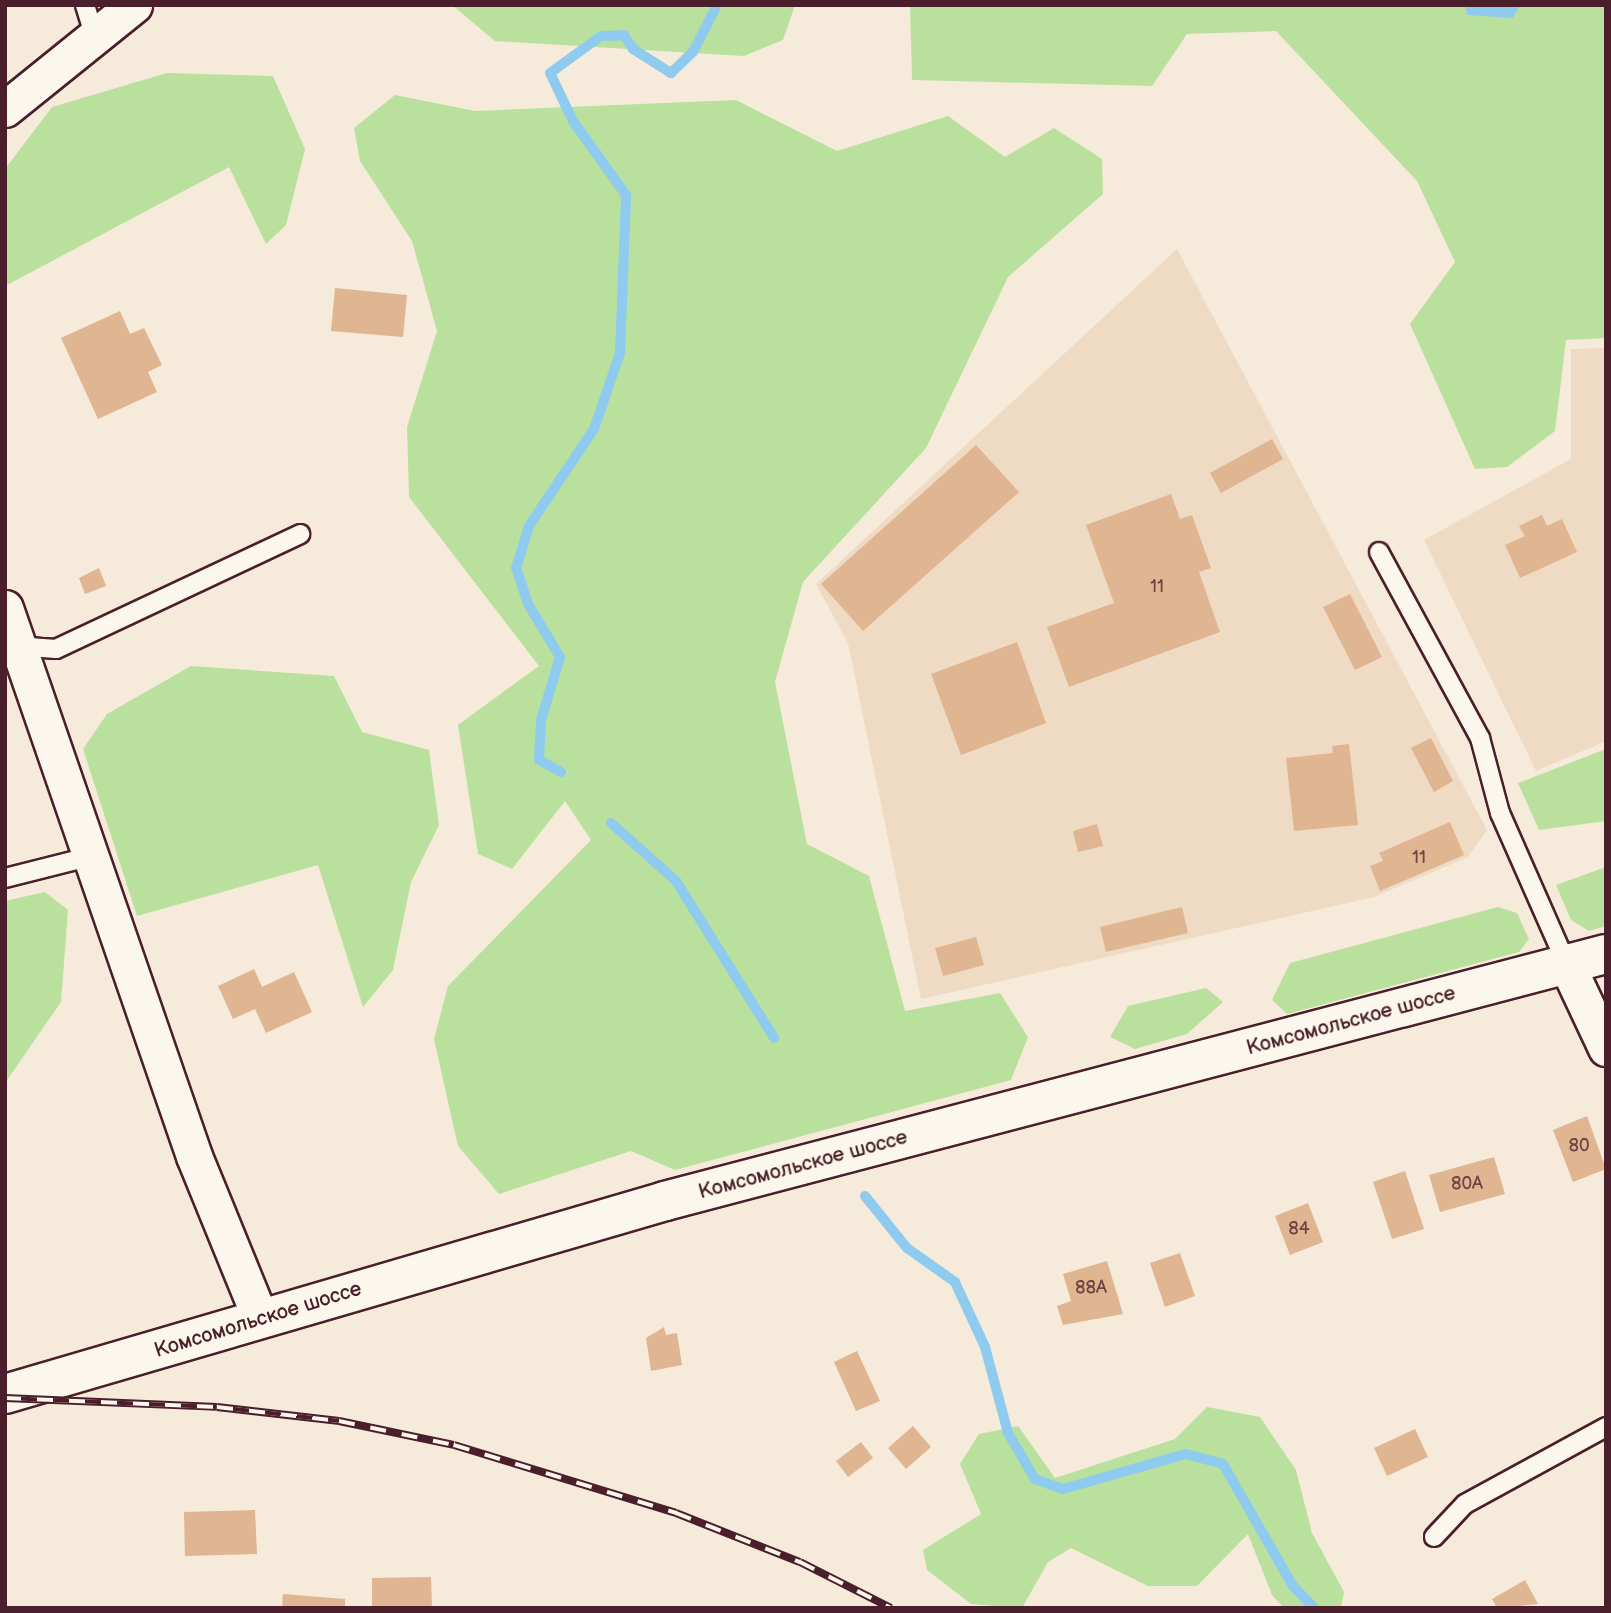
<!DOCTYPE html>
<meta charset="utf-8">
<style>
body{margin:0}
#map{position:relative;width:1611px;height:1613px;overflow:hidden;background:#f6eada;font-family:"Balsamiq Sans",sans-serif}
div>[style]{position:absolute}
.built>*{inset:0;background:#efdac4}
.green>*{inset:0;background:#b9e19d}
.water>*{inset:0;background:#8ecbef}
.stream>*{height:10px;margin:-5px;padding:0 5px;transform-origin:5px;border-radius:5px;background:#8ecbef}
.building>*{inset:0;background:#e0b591}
.roads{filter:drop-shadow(2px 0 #4a1f2b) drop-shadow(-2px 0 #4a1f2b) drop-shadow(0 2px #4a1f2b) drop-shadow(0 -2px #4a1f2b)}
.lane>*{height:18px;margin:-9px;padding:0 9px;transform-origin:9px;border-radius:9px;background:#fbf7ec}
.street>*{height:35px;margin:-17.5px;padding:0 17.5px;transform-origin:17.5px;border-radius:17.5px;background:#fbf7ec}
.secondary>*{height:38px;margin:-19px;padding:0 19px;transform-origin:19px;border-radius:19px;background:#fbf7ec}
.rail>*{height:8px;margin-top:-4px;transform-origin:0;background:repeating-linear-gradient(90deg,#fbf7ec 0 16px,#4a1f2b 0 32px);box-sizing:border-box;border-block:2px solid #4a1f2b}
span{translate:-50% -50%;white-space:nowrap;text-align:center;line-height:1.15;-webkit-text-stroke:5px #fbf7ec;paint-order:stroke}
.number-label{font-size:18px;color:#704444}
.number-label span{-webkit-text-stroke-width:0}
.street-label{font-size:21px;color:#4a1f2b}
.frame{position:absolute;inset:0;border:7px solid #4a1f2b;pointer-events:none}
</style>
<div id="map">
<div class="built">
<i style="clip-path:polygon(1177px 249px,1487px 830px,1468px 857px,1374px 897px,921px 999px,848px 643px,816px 584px)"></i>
<i style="clip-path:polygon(1606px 348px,1606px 741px,1536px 771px,1424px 540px,1571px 459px,1571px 349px)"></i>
</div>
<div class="green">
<i style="clip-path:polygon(452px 5px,795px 5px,783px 40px,744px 56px,495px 41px)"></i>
<i style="clip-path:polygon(910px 5px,1606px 5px,1606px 338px,1566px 340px,1555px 431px,1507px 467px,1475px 469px,1410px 324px,1455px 262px,1417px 181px,1276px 31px,1187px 34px,1152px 86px,912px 80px)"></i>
<i style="clip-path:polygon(167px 73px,273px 76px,305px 149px,286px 225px,266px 244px,229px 167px,5px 286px,5px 169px,52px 107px)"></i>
<i style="clip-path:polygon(395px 95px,475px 111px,736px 100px,837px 151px,948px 116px,1005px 157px,1054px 128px,1102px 159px,1103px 194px,1008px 277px,926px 448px,803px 582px,775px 682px,807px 844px,869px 876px,905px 1011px,1000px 993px,1028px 1037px,1011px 1080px,675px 1170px,631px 1151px,499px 1194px,458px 1146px,434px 1039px,448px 986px,591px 840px,565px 801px,512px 869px,478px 854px,458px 725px,539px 666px,409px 497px,407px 427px,437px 331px,412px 241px,360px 161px,354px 128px)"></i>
<i style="clip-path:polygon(191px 666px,334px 676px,362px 732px,429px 750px,439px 825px,411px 882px,393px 970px,363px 1007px,318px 865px,137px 916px,83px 749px,107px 714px)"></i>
<i style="clip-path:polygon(1606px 749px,1606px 821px,1539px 830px,1518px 783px)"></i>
<i style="clip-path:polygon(1606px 867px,1606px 926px,1589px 931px,1571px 920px,1556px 885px)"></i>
<i style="clip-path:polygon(45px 892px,68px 910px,61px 1002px,5px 1083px,5px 901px)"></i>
<i style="clip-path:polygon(1498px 907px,1517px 913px,1529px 939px,1519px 952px,1287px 1014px,1272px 1000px,1290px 963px)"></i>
<i style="clip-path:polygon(1206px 988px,1223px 1002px,1187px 1034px,1135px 1049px,1110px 1037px,1128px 1006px)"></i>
<i style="clip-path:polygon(1207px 1407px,1260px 1417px,1296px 1470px,1312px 1533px,1344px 1592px,1341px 1608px,1284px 1608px,1272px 1595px,1248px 1534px,1197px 1586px,1148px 1586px,1071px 1548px,1048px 1562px,1022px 1608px,971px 1604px,927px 1570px,923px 1550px,981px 1514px,960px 1464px,979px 1434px,1018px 1426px,1055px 1478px,1175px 1439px)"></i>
</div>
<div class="water">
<i style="clip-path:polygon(1465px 5px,1520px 5px,1513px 18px,1467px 15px)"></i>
</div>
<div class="stream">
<i style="left:561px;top:772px;width:25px;rotate:-151deg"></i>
<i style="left:539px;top:760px;width:40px;rotate:-87.1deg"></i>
<i style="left:541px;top:720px;width:66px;rotate:-73.2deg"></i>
<i style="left:560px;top:657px;width:62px;rotate:-121.1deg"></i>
<i style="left:528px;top:604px;width:38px;rotate:-108deg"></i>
<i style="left:516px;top:568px;width:44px;rotate:-72.8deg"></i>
<i style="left:529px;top:526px;width:117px;rotate:-56.2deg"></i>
<i style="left:594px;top:429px;width:80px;rotate:-71.1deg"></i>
<i style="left:620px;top:353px;width:158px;rotate:-87.8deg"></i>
<i style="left:626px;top:195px;width:91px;rotate:-125.6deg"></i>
<i style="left:573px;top:121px;width:53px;rotate:-115.6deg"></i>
<i style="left:550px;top:73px;width:63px;rotate:-36deg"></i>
<i style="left:601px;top:36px;width:23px;rotate:-2deg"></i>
<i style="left:624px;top:35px;width:17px;rotate:57deg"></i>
<i style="left:633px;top:49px;width:45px;rotate:32.3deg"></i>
<i style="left:671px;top:73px;width:30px;rotate:-44deg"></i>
<i style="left:693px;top:52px;width:53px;rotate:-62.9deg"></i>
<i style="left:611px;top:823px;width:87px;rotate:41.7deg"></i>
<i style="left:676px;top:881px;width:185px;rotate:58deg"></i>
<i style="left:865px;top:1196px;width:67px;rotate:51.1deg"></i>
<i style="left:907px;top:1248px;width:59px;rotate:35.3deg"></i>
<i style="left:955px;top:1282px;width:72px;rotate:65.2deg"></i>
<i style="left:985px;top:1347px;width:89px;rotate:75deg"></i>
<i style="left:1008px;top:1433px;width:53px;rotate:59.6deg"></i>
<i style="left:1035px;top:1479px;width:30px;rotate:20deg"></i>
<i style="left:1063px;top:1489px;width:128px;rotate:-15.9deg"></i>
<i style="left:1186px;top:1454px;width:38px;rotate:15deg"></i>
<i style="left:1223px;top:1464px;width:141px;rotate:60.2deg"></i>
<i style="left:1293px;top:1586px;width:30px;rotate:46deg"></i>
</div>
<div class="building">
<i style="clip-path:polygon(335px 288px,407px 295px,403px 337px,331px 331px)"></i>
<i style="clip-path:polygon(120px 311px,130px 334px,144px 328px,162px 365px,148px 372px,157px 392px,98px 419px,61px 338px)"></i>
<i style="clip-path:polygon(1272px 439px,1283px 459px,1221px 493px,1210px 473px)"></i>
<i style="clip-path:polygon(976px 445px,1019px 492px,863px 631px,821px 584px)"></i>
<i style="clip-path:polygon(1171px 494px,1180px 519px,1192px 515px,1211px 568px,1199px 572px,1220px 632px,1069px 687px,1047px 627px,1114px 603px,1086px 525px)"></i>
<i style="clip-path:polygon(1542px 515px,1547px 526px,1562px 519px,1577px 552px,1520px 578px,1505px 545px,1525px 536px,1519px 526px)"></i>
<i style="clip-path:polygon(99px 568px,106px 586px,85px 594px,79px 578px)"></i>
<i style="clip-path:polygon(1350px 594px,1382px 657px,1355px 670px,1323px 607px)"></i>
<i style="clip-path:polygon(1017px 642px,1046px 723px,961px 755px,931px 674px)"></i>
<i style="clip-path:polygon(1431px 738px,1453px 781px,1434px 792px,1411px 748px)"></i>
<i style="clip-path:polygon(1349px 744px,1358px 825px,1294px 831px,1286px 758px,1333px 753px,1332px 746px)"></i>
<i style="clip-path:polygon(1450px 822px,1464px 855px,1380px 891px,1370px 866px,1383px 861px,1379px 853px)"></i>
<i style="clip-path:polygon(1097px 824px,1103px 846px,1078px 852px,1073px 831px)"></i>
<i style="clip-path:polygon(1182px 907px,1188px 933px,1106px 952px,1100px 927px)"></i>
<i style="clip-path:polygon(976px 937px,984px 965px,943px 976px,935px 948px)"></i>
<i style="clip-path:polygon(254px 969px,262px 987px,294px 972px,312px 1012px,266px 1033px,255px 1009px,233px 1019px,218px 986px)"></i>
<i style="clip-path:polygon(1587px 1116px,1606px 1169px,1573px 1182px,1553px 1130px)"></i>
<i style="clip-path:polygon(1494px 1157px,1505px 1194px,1440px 1212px,1429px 1175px)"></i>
<i style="clip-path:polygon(1405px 1171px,1424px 1229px,1392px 1239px,1373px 1182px)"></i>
<i style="clip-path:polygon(1308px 1203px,1323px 1242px,1290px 1255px,1275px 1216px)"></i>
<i style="clip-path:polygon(1180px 1253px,1195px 1296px,1165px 1307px,1150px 1263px)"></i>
<i style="clip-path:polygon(1107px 1261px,1123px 1314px,1063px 1325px,1057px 1306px,1071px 1301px,1063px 1274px)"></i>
<i style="clip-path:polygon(664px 1327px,666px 1335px,677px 1333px,682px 1365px,651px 1371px,646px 1338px)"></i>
<i style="clip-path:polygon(857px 1351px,880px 1401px,856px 1411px,834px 1362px)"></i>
<i style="clip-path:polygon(913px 1426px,931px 1447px,906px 1469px,888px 1448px)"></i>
<i style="clip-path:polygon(1415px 1429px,1428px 1457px,1387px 1476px,1374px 1448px)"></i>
<i style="clip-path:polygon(861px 1442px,873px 1458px,848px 1477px,836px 1461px)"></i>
<i style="clip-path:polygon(255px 1510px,257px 1554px,185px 1556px,184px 1512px)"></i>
<i style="clip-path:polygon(431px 1577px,432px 1608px,372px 1608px,372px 1578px)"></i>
<i style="clip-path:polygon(1525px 1580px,1538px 1604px,1497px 1608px,1492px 1599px)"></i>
<i style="clip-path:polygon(283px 1594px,345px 1599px,345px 1608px,282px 1608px)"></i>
</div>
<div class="roads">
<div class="lane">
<i style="left:85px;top:5px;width:31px;rotate:73deg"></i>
<i style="left:1379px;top:552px;width:212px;rotate:61.5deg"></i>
<i style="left:1480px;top:738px;width:78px;rotate:75.1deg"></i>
<i style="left:1500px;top:813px;width:166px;rotate:66.2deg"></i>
<i style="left:16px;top:646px;width:40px;rotate:4.3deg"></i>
<i style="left:56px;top:649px;width:270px;rotate:-25.2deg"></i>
<i style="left:5px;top:878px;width:90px;rotate:-14.2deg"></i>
<i style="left:1434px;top:1537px;width:45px;rotate:-46.8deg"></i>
<i style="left:1465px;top:1504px;width:161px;rotate:-28.6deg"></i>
</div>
<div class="street">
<i style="left:5px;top:109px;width:166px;rotate:-38.9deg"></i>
<i style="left:5px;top:608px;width:580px;rotate:70.97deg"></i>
<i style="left:194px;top:1156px;width:175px;rotate:67.8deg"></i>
<i style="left:1567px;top:965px;width:92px;rotate:64.8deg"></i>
</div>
<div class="secondary">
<i style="left:5px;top:1394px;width:688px;rotate:-16.3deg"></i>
<i style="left:665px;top:1201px;width:973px;rotate:-14.71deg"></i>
</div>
</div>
<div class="rail">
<i style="left:5px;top:1398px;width:212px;rotate:2.4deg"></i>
<i style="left:217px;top:1407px;width:123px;rotate:6.5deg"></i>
<i style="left:339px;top:1421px;width:117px;rotate:11.8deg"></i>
<i style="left:454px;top:1445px;width:232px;rotate:17deg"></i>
<i style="left:676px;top:1513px;width:133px;rotate:21.6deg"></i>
<i style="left:800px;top:1562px;width:102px;rotate:26.8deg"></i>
</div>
<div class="number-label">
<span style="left:1157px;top:587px">11</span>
<span style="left:1419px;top:858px">11</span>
<span style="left:1579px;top:1146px">80</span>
<span style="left:1467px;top:1184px">80А</span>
<span style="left:1299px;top:1229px">84</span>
<span style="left:1091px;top:1288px">88А</span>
</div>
<div class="street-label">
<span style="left:1351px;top:1021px;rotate:-15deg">Комсомольское шоссе</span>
<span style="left:803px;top:1165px;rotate:-15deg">Комсомольское шоссе</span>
<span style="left:258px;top:1320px;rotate:-17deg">Комсомольское шоссе</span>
</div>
<div class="frame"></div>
</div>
